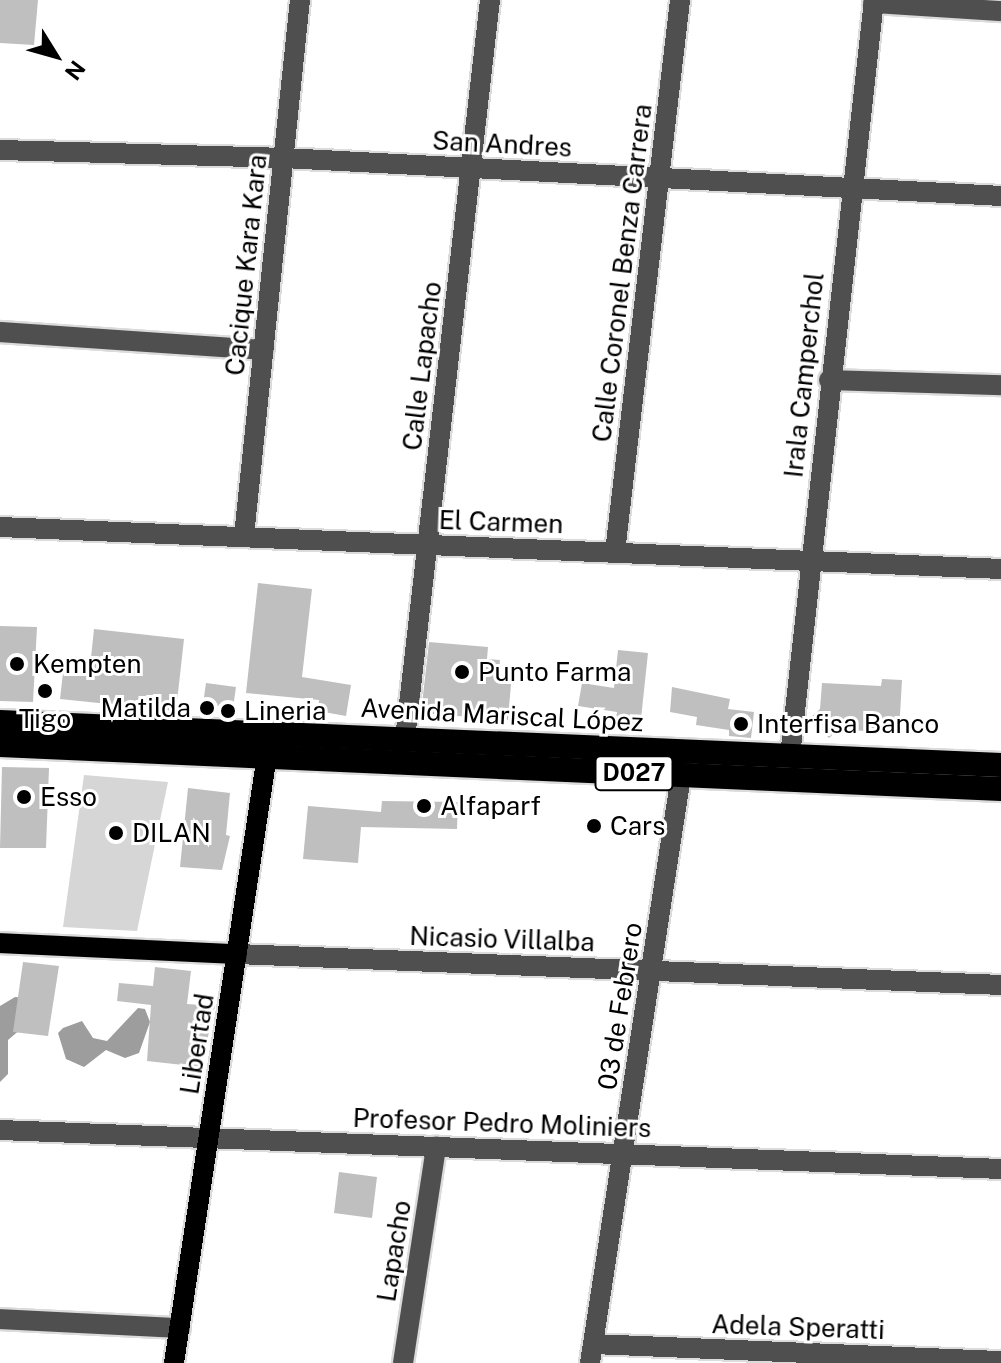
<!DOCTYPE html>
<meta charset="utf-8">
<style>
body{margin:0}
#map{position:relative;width:1001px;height:1363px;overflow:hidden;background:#fff;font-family:"Public Sans",sans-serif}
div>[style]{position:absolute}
.green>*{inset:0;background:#d6d6d6}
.water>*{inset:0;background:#9d9d9d}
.building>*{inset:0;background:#bfbfbf}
.roads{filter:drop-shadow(2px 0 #dbdbdb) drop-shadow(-2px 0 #dbdbdb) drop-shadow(0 2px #dbdbdb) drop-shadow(0 -2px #dbdbdb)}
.minor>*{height:20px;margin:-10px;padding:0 10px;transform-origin:10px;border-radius:10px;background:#4f4f4f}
.major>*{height:20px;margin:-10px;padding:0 10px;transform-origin:10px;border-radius:10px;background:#000}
.highway>*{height:24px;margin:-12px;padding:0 12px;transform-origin:12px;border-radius:12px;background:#000}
.dots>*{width:22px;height:22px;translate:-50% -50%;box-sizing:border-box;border:4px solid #fff;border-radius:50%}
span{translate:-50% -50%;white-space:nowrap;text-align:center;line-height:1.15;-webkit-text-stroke:6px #fff;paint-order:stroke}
.shield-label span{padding:2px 6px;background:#fff;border:2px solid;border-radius:6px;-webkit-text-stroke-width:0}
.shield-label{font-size:24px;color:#000;font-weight:700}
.street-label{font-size:26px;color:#000}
.poi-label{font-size:26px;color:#000}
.left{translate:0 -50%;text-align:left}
.right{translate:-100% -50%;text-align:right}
.north{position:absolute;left:16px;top:16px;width:80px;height:80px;-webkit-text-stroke:6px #fff;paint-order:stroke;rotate:127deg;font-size:22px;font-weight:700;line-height:32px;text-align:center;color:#000}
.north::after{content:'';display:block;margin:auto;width:28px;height:36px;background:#000;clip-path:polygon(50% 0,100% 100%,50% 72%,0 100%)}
</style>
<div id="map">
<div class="green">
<i style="clip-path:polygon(84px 775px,168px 782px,137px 931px,63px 927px)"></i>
</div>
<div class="water">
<i style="clip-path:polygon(15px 997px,29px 998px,28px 1023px,8px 1040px,8px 1074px,0 1082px,0 1006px)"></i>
<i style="clip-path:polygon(138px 1008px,145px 1009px,150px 1022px,139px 1053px,125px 1058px,106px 1050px,84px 1067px,66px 1059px,58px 1033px,63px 1028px,82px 1021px,93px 1038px,107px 1041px)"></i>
</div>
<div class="building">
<i style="clip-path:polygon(0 0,38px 0,34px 45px,0 43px)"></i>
<i style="clip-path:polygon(258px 583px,312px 589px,302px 677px,351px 685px,346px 716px,318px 711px,319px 700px,246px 693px)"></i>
<i style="clip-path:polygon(0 626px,37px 627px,33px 702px,0 701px)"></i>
<i style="clip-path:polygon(94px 629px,184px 639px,176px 711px,60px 699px,64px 664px,90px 667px)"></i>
<i style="clip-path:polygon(429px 642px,488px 647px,487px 659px,500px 660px,498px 683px,511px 684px,508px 720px,421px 713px)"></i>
<i style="clip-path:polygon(618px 650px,648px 653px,640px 728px,615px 726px,617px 712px,578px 706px,582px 683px,614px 688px)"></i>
<i style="clip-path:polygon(882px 679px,902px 680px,899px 732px,838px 730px,829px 738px,810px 718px,820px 709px,822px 683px,881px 686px)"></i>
<i style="clip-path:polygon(206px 683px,236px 687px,232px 715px,202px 711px)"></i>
<i style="clip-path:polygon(672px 687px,730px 699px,728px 709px,754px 712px,751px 738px,729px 736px,729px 730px,696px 725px,697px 717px,670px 712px)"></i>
<i style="clip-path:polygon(2px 767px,49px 768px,46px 848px,0 848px)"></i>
<i style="clip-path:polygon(188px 788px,230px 793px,226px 835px,230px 836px,222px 870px,180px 867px)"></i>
<i style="clip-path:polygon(382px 801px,458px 802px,457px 829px,361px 827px,358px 863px,303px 859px,308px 806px,381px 812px)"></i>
<i style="clip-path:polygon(23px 962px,59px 966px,48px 1036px,13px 1032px)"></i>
<i style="clip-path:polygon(155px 967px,191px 971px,187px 1004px,215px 1006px,201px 1067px,147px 1061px,151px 1005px,117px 1001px,119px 983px,153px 986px)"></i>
<i style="clip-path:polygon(339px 1172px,377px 1177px,372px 1218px,334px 1213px)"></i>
</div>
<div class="roads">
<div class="minor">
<i style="left:873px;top:3px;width:128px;rotate:3.6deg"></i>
<i style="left:0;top:150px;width:284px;rotate:1.6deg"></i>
<i style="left:284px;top:158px;width:718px;rotate:3.03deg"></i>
<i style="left:0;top:332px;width:264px;rotate:3.9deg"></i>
<i style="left:829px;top:380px;width:172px;rotate:1.7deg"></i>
<i style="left:0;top:527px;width:1002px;rotate:2.4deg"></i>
<i style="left:244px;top:536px;width:539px;rotate:-84.04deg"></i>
<i style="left:615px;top:552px;width:556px;rotate:-83.28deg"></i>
<i style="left:405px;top:739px;width:744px;rotate:-83.44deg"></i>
<i style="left:790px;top:756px;width:761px;rotate:-83.66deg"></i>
<i style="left:237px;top:954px;width:765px;rotate:2.32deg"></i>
<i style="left:0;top:1130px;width:1002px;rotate:2.23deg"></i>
<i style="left:0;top:1319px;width:180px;rotate:2.9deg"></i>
<i style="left:593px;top:1344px;width:408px;rotate:2.4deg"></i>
<i style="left:403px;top:1363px;width:219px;rotate:-81.3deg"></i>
<i style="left:590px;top:1363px;width:607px;rotate:-81.19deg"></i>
</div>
<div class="major">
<i style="left:0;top:943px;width:237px;rotate:2.7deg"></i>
<i style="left:174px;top:1363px;width:628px;rotate:-81.3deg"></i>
</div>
<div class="highway">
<i style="left:0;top:722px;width:1002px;rotate:2.46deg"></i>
<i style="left:0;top:745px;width:1002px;rotate:2.52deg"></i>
</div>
</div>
<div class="dots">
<i style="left:17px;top:664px;background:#000"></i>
<i style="left:462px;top:672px;background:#000"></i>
<i style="left:45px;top:691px;background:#000"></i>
<i style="left:207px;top:708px;background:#000"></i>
<i style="left:228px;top:711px;background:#000"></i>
<i style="left:741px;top:724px;background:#000"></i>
<i style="left:24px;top:797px;background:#000"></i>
<i style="left:424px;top:806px;background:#000"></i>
<i style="left:594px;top:826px;background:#000"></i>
<i style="left:116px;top:833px;background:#000"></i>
</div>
<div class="shield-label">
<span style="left:634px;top:773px">D027</span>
</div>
<div class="street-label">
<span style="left:502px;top:144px;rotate:3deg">San Andres</span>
<span style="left:246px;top:265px;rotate:-84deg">Cacique Kara Kara</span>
<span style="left:622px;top:273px;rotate:-83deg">Calle Coronel Benza Carrera</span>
<span style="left:422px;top:366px;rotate:-83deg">Calle Lapacho</span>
<span style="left:804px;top:375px;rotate:-84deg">Irala Camperchol</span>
<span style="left:501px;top:522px;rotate:2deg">El Carmen</span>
<span style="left:502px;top:715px;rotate:3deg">Avenida Mariscal López</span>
<span style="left:502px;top:939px;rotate:2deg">Nicasio Villalba</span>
<span style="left:620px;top:1006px;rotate:-81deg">03 de Febrero</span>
<span style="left:197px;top:1044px;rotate:-81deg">Libertad</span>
<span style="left:502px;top:1123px;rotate:2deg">Profesor Pedro Moliniers</span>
<span style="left:394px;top:1251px;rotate:-81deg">Lapacho</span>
<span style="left:798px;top:1327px;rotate:2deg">Adela Speratti</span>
</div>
<div class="poi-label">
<span class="left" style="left:33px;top:664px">Kempten</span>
<span class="left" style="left:478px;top:672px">Punto Farma</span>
<span class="right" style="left:191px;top:708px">Matilda</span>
<span class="left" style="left:244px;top:711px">Lineria</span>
<span style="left:45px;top:719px">Tigo</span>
<span class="left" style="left:757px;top:724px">Interfisa Banco</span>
<span class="left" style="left:40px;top:797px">Esso</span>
<span class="left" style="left:440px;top:806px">Alfaparf</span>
<span class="left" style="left:610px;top:826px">Cars</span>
<span class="left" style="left:132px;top:833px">DILAN</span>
</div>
<div class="north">N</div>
</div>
